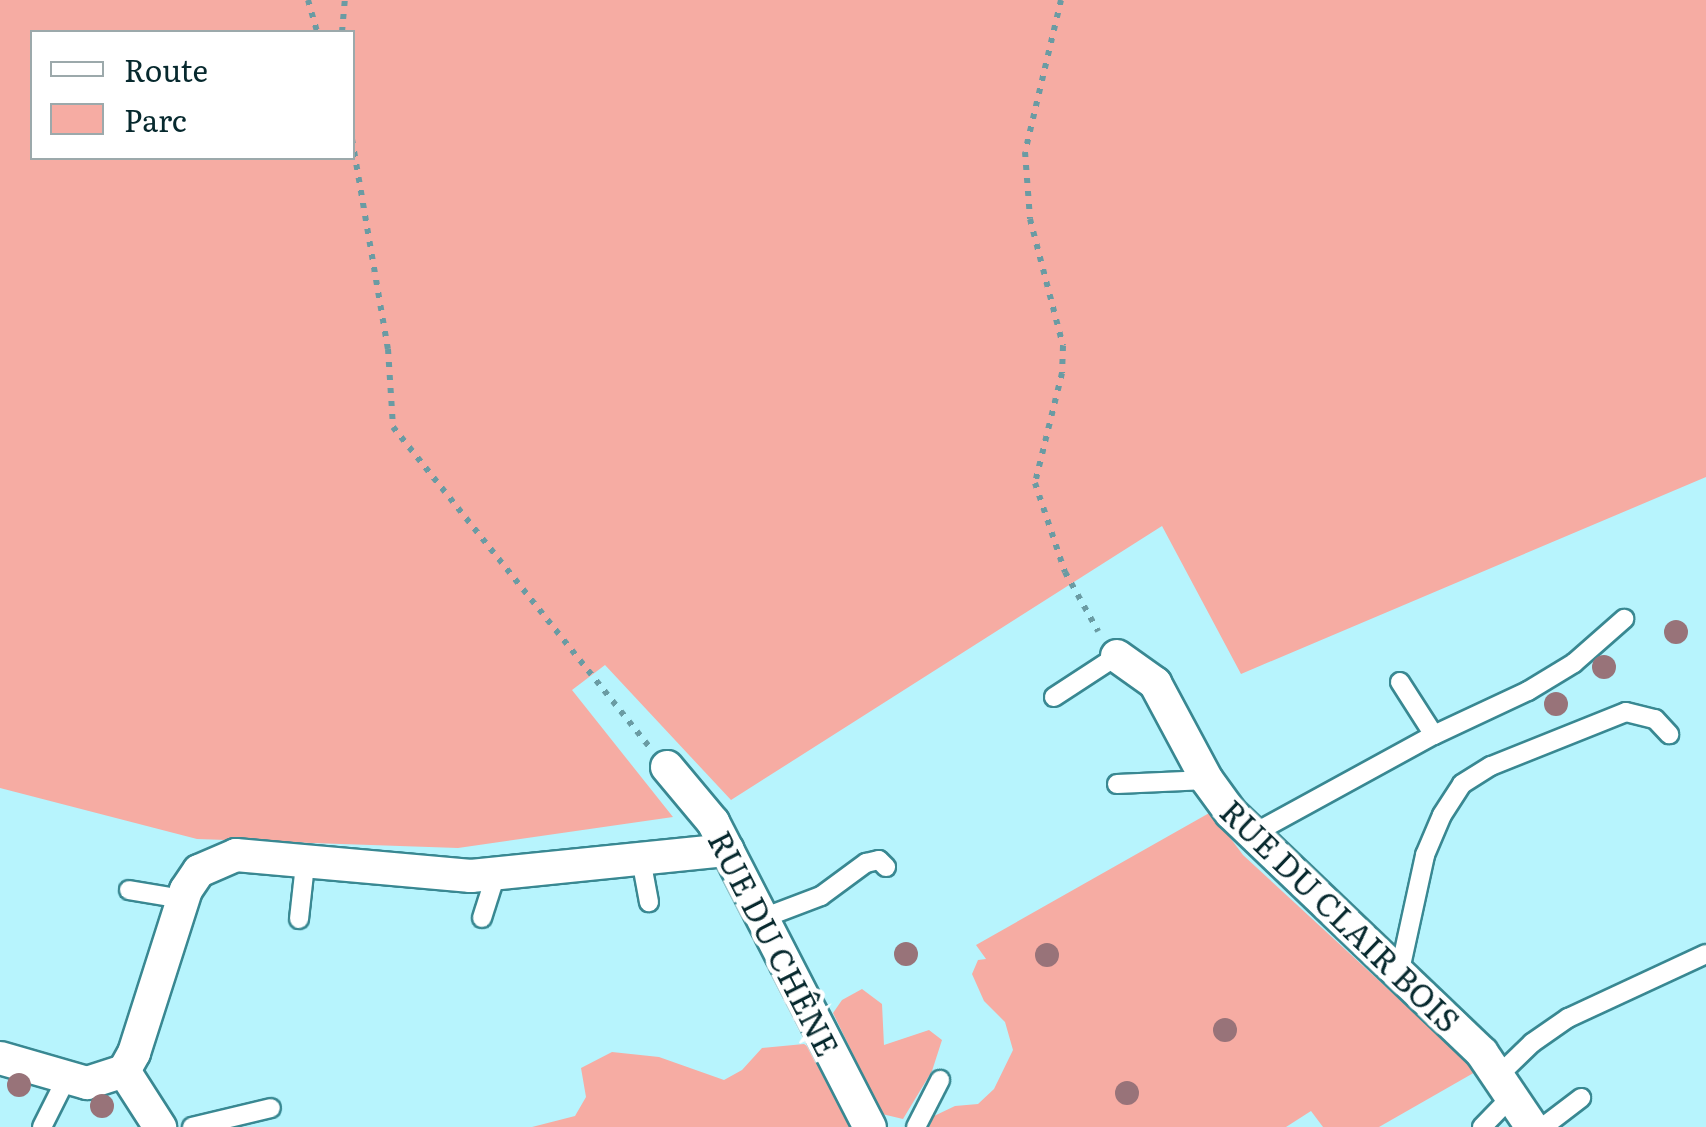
<!DOCTYPE html>
<meta charset="utf-8">
<style>
body{margin:0}
#map{position:relative;width:1706px;height:1127px;overflow:hidden;background:#b7f4fd;font-family:Literata,serif}
div>[style]{position:absolute}
.green>*{inset:0;background:#f6aca3}
.path>*{height:6px;margin-top:-3px;transform-origin:0;background:repeating-linear-gradient(90deg,#6a9ba3 0 5px,transparent 0 13px)}
.roads{filter:drop-shadow(2px 0 #398892) drop-shadow(-2px 0 #398892) drop-shadow(0 2px #398892) drop-shadow(0 -2px #398892)}
.lane>*{height:18px;margin:-9px;padding:0 9px;transform-origin:9px;border-radius:9px;background:#fff}
.street>*{height:32px;margin:-16px;padding:0 16px;transform-origin:16px;border-radius:16px;background:#fff}
.trees>*{width:24px;height:24px;margin:-12px;border-radius:50%;background:#987379}
span{translate:-50% -50%;white-space:nowrap;text-align:center;line-height:1.15;-webkit-text-stroke:9px #fff;paint-order:stroke}
.street-label{font-size:32px;color:#07292e}
.legend{position:absolute;left:30px;top:30px;width:325px;height:130px;box-sizing:border-box;background:#fff;border:2px solid #9ca9ab;margin:0;padding:12px 18px;list-style:none;font-size:30px;color:#07292e}
.legend li{display:flex;align-items:center;gap:20px;height:50px}
.legend b{width:50px;border:2px solid #9ca9ab}
</style>
<div id="map">
<div class="green">
<i style="clip-path:polygon(evenodd,0 0,1706px 0,1706px 477px,1241px 674px,1162px 526px,731px 800px,605px 665px,572px 690px,673px 817px,458px 848px,197px 839px,0 788px,0 0,32px 32px,352px 32px,352px 158px,32px 158px,32px 32px)"></i>
<i style="clip-path:polygon(1211px 812px,1243px 855px,1477px 1071px,1379px 1127px,1323px 1127px,1311px 1111px,1286px 1127px,929px 1127px,934px 1116px,955px 1106px,978px 1104px,994px 1089px,1013px 1050px,1005px 1022px,984px 1001px,972px 974px,978px 960px,986px 959px,976px 945px)"></i>
<i style="clip-path:polygon(862px 989px,882px 1004px,884px 1045px,929px 1030px,942px 1040px,932px 1071px,903px 1119px,882px 1114px,833px 1013px,842px 1000px)"></i>
<i style="clip-path:polygon(804px 1044px,815px 1051px,853px 1127px,532px 1127px,575px 1116px,586px 1097px,581px 1068px,612px 1052px,659px 1057px,724px 1080px,742px 1070px,762px 1048px)"></i>
</div>
<div class="path">
<i style="left:308px;top:0;width:33px;rotate:74deg"></i>
<i style="left:1061px;top:0;width:156px;rotate:103.3deg"></i>
<i style="left:1025px;top:152px;width:67px;rotate:85.7deg"></i>
<i style="left:1030px;top:219px;width:131px;rotate:75.4deg"></i>
<i style="left:1063px;top:346px;width:27px;rotate:92deg"></i>
<i style="left:1062px;top:373px;width:113px;rotate:103.8deg"></i>
<i style="left:1035px;top:483px;width:94px;rotate:71.4deg"></i>
<i style="left:1065px;top:572px;width:68px;rotate:60.8deg"></i>
<i style="left:342px;top:32px;width:32px;rotate:-85deg"></i>
<i style="left:352px;top:139px;width:213px;rotate:80.3deg"></i>
<i style="left:388px;top:349px;width:78px;rotate:86.3deg"></i>
<i style="left:393px;top:427px;width:410px;rotate:51.3deg"></i>
</div>
<div class="roads">
<div class="lane">
<i style="left:1400px;top:682px;width:63px;rotate:57.3deg"></i>
<i style="left:1054px;top:697px;width:75px;rotate:-33.1deg"></i>
<i style="left:1117px;top:784px;width:90px;rotate:-2.5deg"></i>
<i style="left:1251px;top:835px;width:209px;rotate:-28.7deg"></i>
<i style="left:1434px;top:735px;width:104px;rotate:-25.1deg"></i>
<i style="left:1528px;top:691px;width:54px;rotate:-31.3deg"></i>
<i style="left:1574px;top:663px;width:67px;rotate:-41.3deg"></i>
<i style="left:641px;top:859px;width:44px;rotate:79.5deg"></i>
<i style="left:129px;top:890px;width:55px;rotate:9.5deg"></i>
<i style="left:482px;top:918px;width:46px;rotate:-72.3deg"></i>
<i style="left:763px;top:918px;width:62px;rotate:-20.8deg"></i>
<i style="left:821px;top:896px;width:56px;rotate:-36.3deg"></i>
<i style="left:866px;top:863px;width:13px;rotate:-13deg"></i>
<i style="left:879px;top:860px;width:10px;rotate:45deg"></i>
<i style="left:299px;top:919px;width:54px;rotate:-83.7deg"></i>
<i style="left:1400px;top:970px;width:118px;rotate:-77.7deg"></i>
<i style="left:1425px;top:855px;width:43px;rotate:-67deg"></i>
<i style="left:1442px;top:815px;width:37px;rotate:-57deg"></i>
<i style="left:1462px;top:784px;width:34px;rotate:-32deg"></i>
<i style="left:1491px;top:766px;width:145px;rotate:-21.8deg"></i>
<i style="left:1626px;top:712px;width:30px;rotate:14deg"></i>
<i style="left:1655px;top:719px;width:21px;rotate:47deg"></i>
<i style="left:1500px;top:1074px;width:45px;rotate:-44.1deg"></i>
<i style="left:1532px;top:1043px;width:44px;rotate:-34.8deg"></i>
<i style="left:1568px;top:1018px;width:152px;rotate:-24.9deg"></i>
<i style="left:42px;top:1127px;width:54px;rotate:-63.4deg"></i>
<i style="left:192px;top:1127px;width:81px;rotate:-13.5deg"></i>
<i style="left:916px;top:1127px;width:53px;rotate:-62.9deg"></i>
<i style="left:1482px;top:1127px;width:45px;rotate:-45.9deg"></i>
<i style="left:1543px;top:1127px;width:48px;rotate:-37.3deg"></i>
</div>
<div class="street">
<i style="left:1117px;top:656px;width:47px;rotate:35.4deg"></i>
<i style="left:1155px;top:683px;width:110px;rotate:61.8deg"></i>
<i style="left:1207px;top:780px;width:41px;rotate:54deg"></i>
<i style="left:1231px;top:813px;width:347px;rotate:43.7deg"></i>
<i style="left:1482px;top:1053px;width:89px;rotate:56deg"></i>
<i style="left:667px;top:767px;width:72px;rotate:50.1deg"></i>
<i style="left:713px;top:822px;width:343px;rotate:62.8deg"></i>
<i style="left:0;top:1058px;width:91px;rotate:16deg"></i>
<i style="left:87px;top:1083px;width:39px;rotate:-18deg"></i>
<i style="left:124px;top:1071px;width:21px;rotate:-61deg"></i>
<i style="left:134px;top:1053px;width:171px;rotate:-72.3deg"></i>
<i style="left:186px;top:890px;width:23px;rotate:-56deg"></i>
<i style="left:199px;top:871px;width:40px;rotate:-23.4deg"></i>
<i style="left:236px;top:855px;width:236px;rotate:5.1deg"></i>
<i style="left:471px;top:876px;width:258px;rotate:-5.8deg"></i>
<i style="left:124px;top:1071px;width:67px;rotate:57.3deg"></i>
</div>
</div>
<div class="trees">
<i style="left:1676px;top:632px"></i>
<i style="left:1604px;top:667px"></i>
<i style="left:1556px;top:704px"></i>
<i style="left:906px;top:954px"></i>
<i style="left:1047px;top:955px"></i>
<i style="left:1225px;top:1030px"></i>
<i style="left:19px;top:1085px"></i>
<i style="left:1127px;top:1093px"></i>
<i style="left:102px;top:1106px"></i>
</div>
<div class="street-label">
<span style="left:1341px;top:915px;rotate:44deg">RUE DU CLAIR BOIS</span>
<span style="left:775px;top:943px;rotate:63deg">RUE DU CHÊNE</span>
</div>
<ul class="legend">
<li><b style="height:12px;background:#fff"></b>Route</li>
<li><b style="height:28px;background:#f6aca3"></b>Parc</li>
</ul>
</div>
